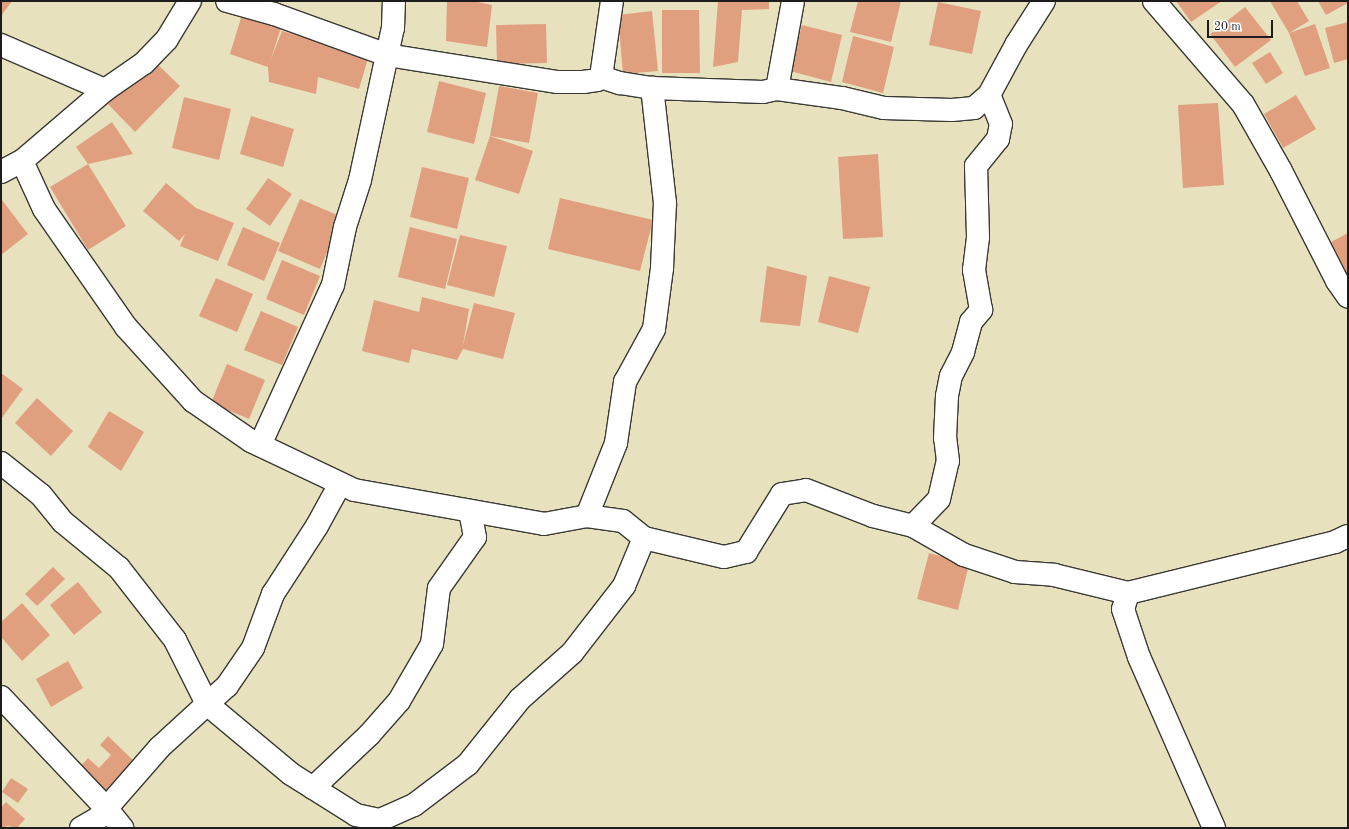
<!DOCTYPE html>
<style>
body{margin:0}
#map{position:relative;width:1349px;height:829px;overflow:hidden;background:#e7e1be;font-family:"Old Standard TT",serif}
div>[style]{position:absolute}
.building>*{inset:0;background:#e0a080}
.roads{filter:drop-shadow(1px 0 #3a3a34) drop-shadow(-1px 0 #3a3a34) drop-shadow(0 1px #3a3a34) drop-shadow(0 -1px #3a3a34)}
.minor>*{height:22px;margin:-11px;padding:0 11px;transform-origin:11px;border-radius:11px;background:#fff}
span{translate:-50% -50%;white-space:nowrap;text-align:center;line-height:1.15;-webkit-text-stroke:3px #fff;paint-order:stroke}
.frame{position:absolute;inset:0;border:2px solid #1c1c1c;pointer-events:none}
.scale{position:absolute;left:1207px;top:20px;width:66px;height:18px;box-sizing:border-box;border:2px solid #1c1c1c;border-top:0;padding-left:5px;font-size:12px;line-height:14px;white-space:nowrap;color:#1c1c1c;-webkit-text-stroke:3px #fff;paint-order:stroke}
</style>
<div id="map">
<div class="building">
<i style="clip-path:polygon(1px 1px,12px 1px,1px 16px)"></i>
<i style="clip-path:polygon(447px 1px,473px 1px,492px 5px,487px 47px,446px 41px)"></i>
<i style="clip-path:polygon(718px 1px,769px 1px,769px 9px,742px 10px,738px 62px,713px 67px)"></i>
<i style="clip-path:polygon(858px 1px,901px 1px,891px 42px,850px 32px)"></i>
<i style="clip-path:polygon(1176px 1px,1222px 1px,1191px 22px)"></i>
<i style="clip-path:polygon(1270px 1px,1297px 1px,1309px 21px,1289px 33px,1315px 24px,1330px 68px,1305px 76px,1289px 33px)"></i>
<i style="clip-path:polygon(1318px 1px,1348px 1px,1348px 3px,1326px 15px)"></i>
<i style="clip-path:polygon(938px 2px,981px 11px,972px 54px,929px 45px)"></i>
<i style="clip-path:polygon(1245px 7px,1271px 40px,1235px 67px,1210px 34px)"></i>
<i style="clip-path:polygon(244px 8px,283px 21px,271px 59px,282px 31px,369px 55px,359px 89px,318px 77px,316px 94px,269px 82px,268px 67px,230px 54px)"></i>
<i style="clip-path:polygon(662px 10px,699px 10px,700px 73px,662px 73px)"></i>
<i style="clip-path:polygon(652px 11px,658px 71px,623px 74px,618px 15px)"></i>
<i style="clip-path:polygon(1348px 22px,1348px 59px,1334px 63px,1325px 28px)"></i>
<i style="clip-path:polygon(546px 24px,547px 63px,497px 64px,496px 25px)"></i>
<i style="clip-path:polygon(802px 25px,842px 35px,831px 82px,790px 71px)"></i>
<i style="clip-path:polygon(853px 36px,894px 47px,883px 93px,842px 82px)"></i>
<i style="clip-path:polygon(1270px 52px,1283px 73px,1266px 84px,1252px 63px)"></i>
<i style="clip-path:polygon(152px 59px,180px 86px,135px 132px,108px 104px)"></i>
<i style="clip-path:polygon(439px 81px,486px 93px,474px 144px,427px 132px)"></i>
<i style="clip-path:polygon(499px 86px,538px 93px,529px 143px,490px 136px)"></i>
<i style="clip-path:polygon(1296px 95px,1316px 129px,1283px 148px,1264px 114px)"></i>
<i style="clip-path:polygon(184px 97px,231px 109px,219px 160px,172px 148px)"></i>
<i style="clip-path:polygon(1218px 103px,1224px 185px,1183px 188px,1178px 105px)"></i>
<i style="clip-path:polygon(251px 116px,294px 129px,283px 167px,240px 154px)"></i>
<i style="clip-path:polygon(112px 122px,133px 154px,88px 164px,76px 147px)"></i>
<i style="clip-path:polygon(490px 136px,533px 151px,519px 194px,475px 180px)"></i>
<i style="clip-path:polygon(878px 154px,883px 237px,843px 239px,838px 157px)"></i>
<i style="clip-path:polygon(88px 164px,126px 226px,88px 250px,50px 187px)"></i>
<i style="clip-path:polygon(422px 167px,469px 178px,457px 229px,410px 217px)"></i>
<i style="clip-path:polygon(268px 178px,292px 194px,270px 226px,246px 209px)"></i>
<i style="clip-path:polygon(166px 183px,196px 208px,234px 223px,218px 261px,180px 246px,185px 234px,179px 241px,143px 211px)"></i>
<i style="clip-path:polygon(560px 198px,653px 220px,640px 271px,548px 249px)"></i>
<i style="clip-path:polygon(300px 199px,342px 217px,320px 269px,278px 251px)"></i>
<i style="clip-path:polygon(2px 200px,28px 234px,1px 255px,1px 201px)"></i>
<i style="clip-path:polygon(243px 227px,280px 243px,264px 281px,227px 265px)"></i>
<i style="clip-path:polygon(410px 227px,457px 239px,445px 289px,398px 277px)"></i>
<i style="clip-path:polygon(1348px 233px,1348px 276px,1331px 242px)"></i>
<i style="clip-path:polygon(460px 235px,507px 246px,494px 297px,447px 285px)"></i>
<i style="clip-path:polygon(282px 260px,320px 276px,304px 315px,266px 299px)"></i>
<i style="clip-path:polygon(767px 266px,807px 276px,800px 326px,760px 322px)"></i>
<i style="clip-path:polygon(829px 276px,870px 287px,858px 333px,818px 322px)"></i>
<i style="clip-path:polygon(216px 278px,253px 294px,237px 332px,199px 316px)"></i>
<i style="clip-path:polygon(422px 297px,469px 309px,463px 345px,474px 303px,515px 313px,503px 359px,463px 349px,457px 360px,412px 349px,409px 363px,362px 351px,374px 300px,419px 312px)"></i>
<i style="clip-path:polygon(261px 311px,298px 327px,282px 365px,244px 350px)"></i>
<i style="clip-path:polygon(227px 364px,265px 380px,249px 419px,211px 403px)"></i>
<i style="clip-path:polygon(1px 373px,23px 389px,1px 419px)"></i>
<i style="clip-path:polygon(37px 398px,73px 431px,51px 456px,15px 423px)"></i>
<i style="clip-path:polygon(109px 411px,144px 432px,121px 471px,88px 447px)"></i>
<i style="clip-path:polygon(929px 553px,969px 564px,958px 610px,917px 599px)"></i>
<i style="clip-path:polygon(53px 567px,65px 579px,37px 606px,25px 594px)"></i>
<i style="clip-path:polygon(78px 582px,102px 612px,74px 635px,50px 605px)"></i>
<i style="clip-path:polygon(22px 603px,50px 635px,22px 661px,1px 637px,1px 622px)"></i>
<i style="clip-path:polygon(68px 661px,83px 688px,51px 707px,36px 679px)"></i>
<i style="clip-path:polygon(108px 736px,136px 763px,103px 798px,75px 772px,88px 758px,99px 768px,111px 755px,100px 745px)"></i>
<i style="clip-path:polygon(11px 778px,28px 789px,18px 803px,2px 792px)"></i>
<i style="clip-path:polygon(6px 802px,25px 819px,17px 828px,8px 826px,1px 828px,1px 807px)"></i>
</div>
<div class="roads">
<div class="minor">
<i style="left:227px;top:1px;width:49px;rotate:15.5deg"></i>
<i style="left:274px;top:14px;width:120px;rotate:19.9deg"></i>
<i style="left:387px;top:55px;width:173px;rotate:9deg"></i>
<i style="left:558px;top:82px;width:25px"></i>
<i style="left:583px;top:82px;width:14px;rotate:-8deg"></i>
<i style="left:597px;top:80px;width:5px;rotate:-37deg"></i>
<i style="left:601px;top:77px;width:77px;rotate:-81.8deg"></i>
<i style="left:1154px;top:1px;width:136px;rotate:49.2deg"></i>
<i style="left:1243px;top:104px;width:77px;rotate:60.4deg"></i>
<i style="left:1281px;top:171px;width:123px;rotate:63deg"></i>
<i style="left:1337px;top:281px;width:19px;rotate:55deg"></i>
<i style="left:1px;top:45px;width:113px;rotate:23.4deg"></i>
<i style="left:601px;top:77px;width:20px;rotate:18deg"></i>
<i style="left:620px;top:83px;width:32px;rotate:9deg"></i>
<i style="left:652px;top:88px;width:111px;rotate:2.1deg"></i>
<i style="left:763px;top:92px;width:14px;rotate:-12deg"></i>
<i style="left:777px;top:89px;width:89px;rotate:-79.7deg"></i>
<i style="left:777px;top:89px;width:66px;rotate:7.9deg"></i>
<i style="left:842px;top:98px;width:43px;rotate:13.4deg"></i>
<i style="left:884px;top:108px;width:68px;rotate:1.7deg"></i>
<i style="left:952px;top:110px;width:22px;rotate:-5deg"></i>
<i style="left:974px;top:108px;width:20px;rotate:-41deg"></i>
<i style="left:989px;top:95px;width:57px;rotate:-61.6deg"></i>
<i style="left:1016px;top:45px;width:52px;rotate:-57.5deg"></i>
<i style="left:22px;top:161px;width:53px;rotate:65.4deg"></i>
<i style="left:44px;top:209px;width:144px;rotate:55.2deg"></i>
<i style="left:126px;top:327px;width:100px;rotate:47.8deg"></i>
<i style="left:193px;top:401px;width:70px;rotate:34.6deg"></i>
<i style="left:251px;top:441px;width:114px;rotate:25.4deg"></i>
<i style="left:354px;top:490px;width:193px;rotate:10.1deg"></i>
<i style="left:544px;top:524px;width:44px;rotate:-10.5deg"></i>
<i style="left:587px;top:516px;width:36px;rotate:8deg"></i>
<i style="left:623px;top:521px;width:27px;rotate:39deg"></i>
<i style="left:644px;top:538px;width:82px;rotate:13.4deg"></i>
<i style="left:724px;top:557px;width:23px;rotate:-13deg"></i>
<i style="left:746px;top:552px;width:68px;rotate:-58.2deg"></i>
<i style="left:782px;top:494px;width:24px;rotate:-9deg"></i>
<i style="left:806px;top:490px;width:72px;rotate:21.2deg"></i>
<i style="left:873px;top:516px;width:41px;rotate:14deg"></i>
<i style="left:913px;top:526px;width:37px;rotate:-46deg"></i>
<i style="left:939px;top:499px;width:39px;rotate:-77deg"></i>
<i style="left:948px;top:461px;width:23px;rotate:-97deg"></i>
<i style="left:945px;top:438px;width:42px;rotate:-87.3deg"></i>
<i style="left:947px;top:396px;width:20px;rotate:-79deg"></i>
<i style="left:951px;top:376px;width:27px;rotate:-63deg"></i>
<i style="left:963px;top:352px;width:31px;rotate:-75deg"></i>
<i style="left:971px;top:322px;width:16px;rotate:-50deg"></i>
<i style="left:981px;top:310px;width:41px;rotate:-99.9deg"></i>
<i style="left:974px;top:270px;width:33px;rotate:-83deg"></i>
<i style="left:978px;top:237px;width:71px;rotate:-91.6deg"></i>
<i style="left:976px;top:166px;width:35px;rotate:-51deg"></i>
<i style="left:998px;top:139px;width:15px;rotate:-79deg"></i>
<i style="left:1001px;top:124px;width:31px;rotate:-112deg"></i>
<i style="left:1px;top:172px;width:24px;rotate:-28deg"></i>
<i style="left:22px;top:161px;width:109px;rotate:-40.5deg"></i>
<i style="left:105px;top:90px;width:47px;rotate:-34.7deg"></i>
<i style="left:144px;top:63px;width:33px;rotate:-46deg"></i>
<i style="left:167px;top:39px;width:44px;rotate:-58.8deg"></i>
<i style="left:260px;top:445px;width:176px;rotate:-65.5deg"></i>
<i style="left:333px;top:285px;width:59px;rotate:-78.3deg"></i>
<i style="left:345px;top:227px;width:49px;rotate:-72.3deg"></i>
<i style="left:360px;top:180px;width:156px;rotate:-77.8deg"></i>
<i style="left:393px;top:28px;width:27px;rotate:-88deg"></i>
<i style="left:1px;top:463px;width:51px;rotate:38.7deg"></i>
<i style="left:41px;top:495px;width:35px;rotate:51deg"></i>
<i style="left:63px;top:522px;width:72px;rotate:39.4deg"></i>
<i style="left:119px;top:568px;width:91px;rotate:52.1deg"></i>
<i style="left:175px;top:640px;width:72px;rotate:63.4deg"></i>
<i style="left:207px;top:704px;width:109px;rotate:39.8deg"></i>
<i style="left:291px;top:774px;width:77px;rotate:32.2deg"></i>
<i style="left:356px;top:815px;width:25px;rotate:12deg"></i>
<i style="left:380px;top:820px;width:37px;rotate:-24deg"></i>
<i style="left:414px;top:805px;width:68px;rotate:-37.2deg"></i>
<i style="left:468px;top:764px;width:83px;rotate:-51.3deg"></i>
<i style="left:520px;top:699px;width:69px;rotate:-41.5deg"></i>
<i style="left:572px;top:653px;width:85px;rotate:-52.2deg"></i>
<i style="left:624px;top:586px;width:52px;rotate:-67.4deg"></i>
<i style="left:587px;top:516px;width:79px;rotate:-68.3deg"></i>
<i style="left:616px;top:443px;width:62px;rotate:-81.6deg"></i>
<i style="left:625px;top:382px;width:60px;rotate:-61.3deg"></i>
<i style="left:654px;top:329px;width:62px;rotate:-82.5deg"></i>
<i style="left:662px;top:268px;width:65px;rotate:-87.4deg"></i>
<i style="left:665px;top:203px;width:116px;rotate:-96.4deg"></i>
<i style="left:913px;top:526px;width:59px;rotate:29.6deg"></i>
<i style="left:964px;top:555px;width:54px;rotate:18.4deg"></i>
<i style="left:1015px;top:572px;width:39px;rotate:4deg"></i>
<i style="left:1054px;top:575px;width:76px;rotate:13.7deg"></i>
<i style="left:1128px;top:593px;width:213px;rotate:-13.8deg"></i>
<i style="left:1335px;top:542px;width:14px;rotate:-25deg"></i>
<i style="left:1128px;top:593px;width:17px;rotate:107deg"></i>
<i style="left:1123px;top:609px;width:51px;rotate:71.6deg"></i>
<i style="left:1139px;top:657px;width:187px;rotate:66.3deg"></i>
<i style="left:1px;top:697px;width:153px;rotate:46.6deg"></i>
<i style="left:106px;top:808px;width:26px;rotate:51deg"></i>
<i style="left:313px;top:788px;width:77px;rotate:-43.4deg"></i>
<i style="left:369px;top:735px;width:45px;rotate:-48.6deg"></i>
<i style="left:399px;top:701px;width:66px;rotate:-59.9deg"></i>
<i style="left:432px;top:644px;width:56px;rotate:-82.9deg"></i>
<i style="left:439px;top:588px;width:62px;rotate:-54.8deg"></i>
<i style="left:475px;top:537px;width:25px;rotate:-101deg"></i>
<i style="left:81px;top:828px;width:20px;rotate:-30deg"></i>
<i style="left:98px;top:818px;width:93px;rotate:-48.9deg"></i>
<i style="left:159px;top:748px;width:92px;rotate:-42.4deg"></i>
<i style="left:227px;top:686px;width:46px;rotate:-55.6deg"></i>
<i style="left:253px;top:648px;width:58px;rotate:-69.7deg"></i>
<i style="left:273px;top:594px;width:81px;rotate:-57.1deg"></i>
<i style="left:317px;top:526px;width:48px;rotate:-61.3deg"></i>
</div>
</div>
<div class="frame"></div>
<div class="scale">20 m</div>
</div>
